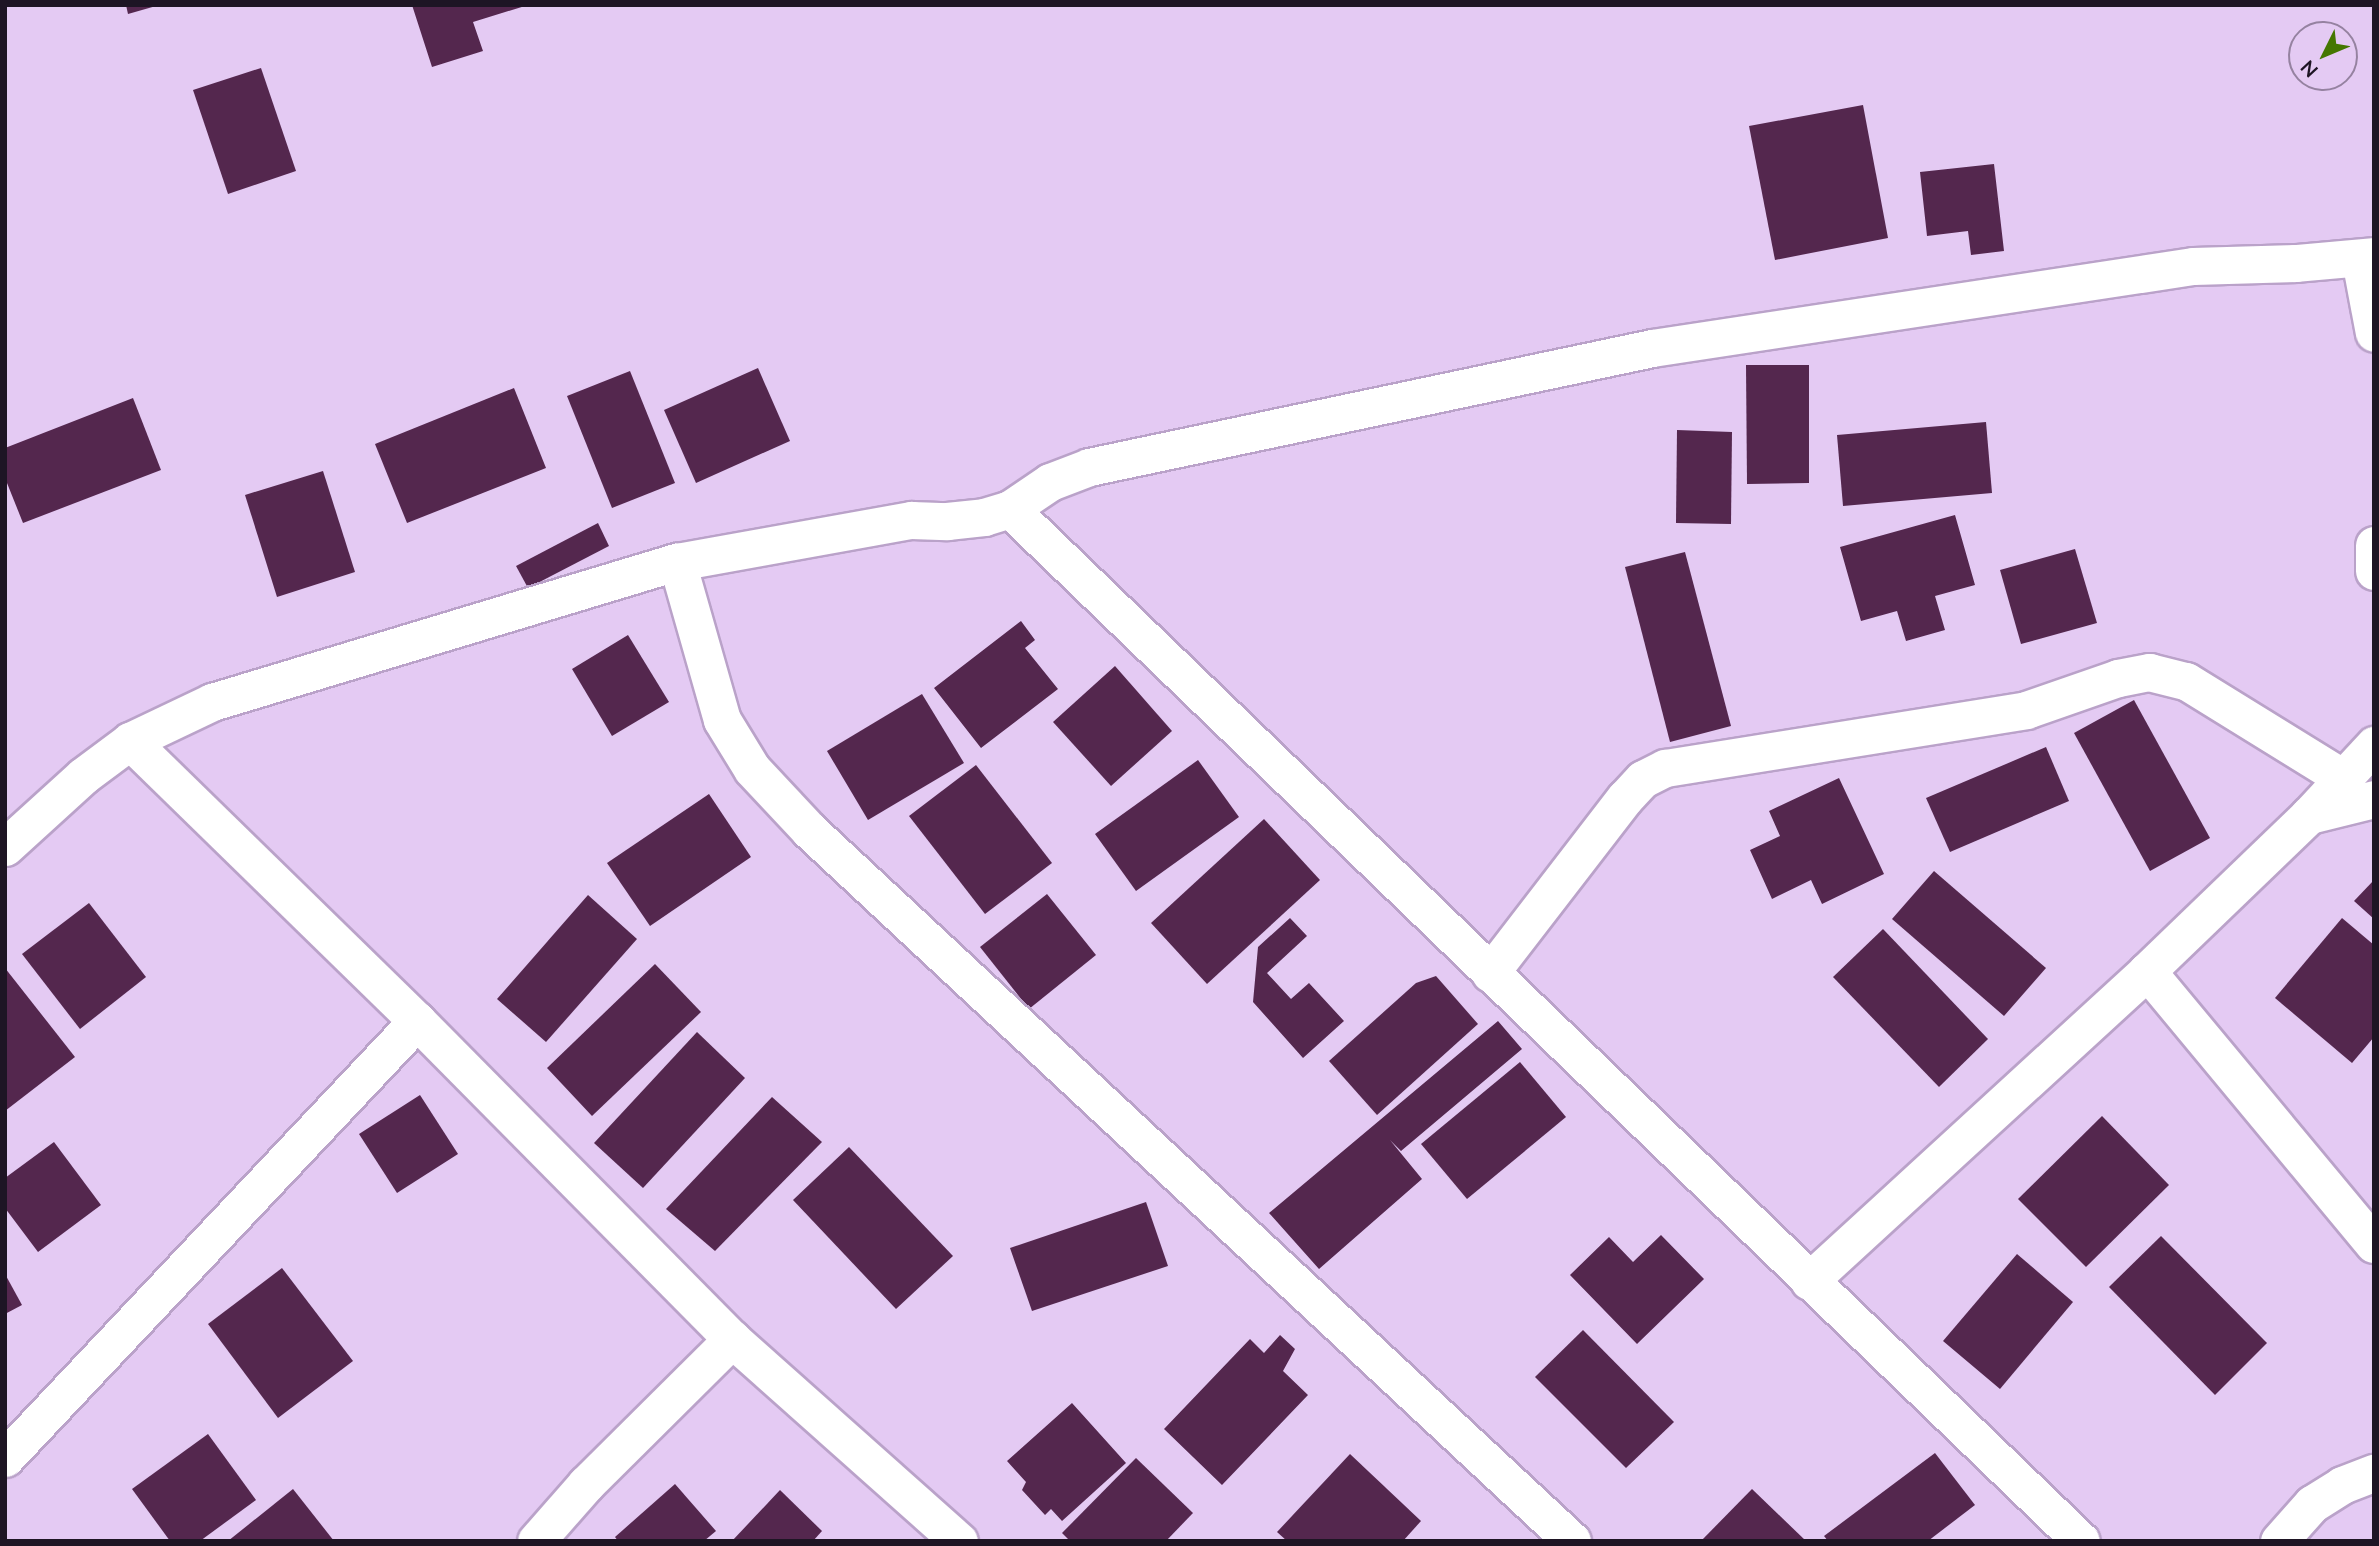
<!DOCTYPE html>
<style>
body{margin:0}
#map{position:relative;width:2379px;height:1546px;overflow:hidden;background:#e4caf3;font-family:Lato,sans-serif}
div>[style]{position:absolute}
.building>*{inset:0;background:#54274e}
.roads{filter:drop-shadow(2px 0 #baa2c9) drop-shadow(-2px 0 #baa2c9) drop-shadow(0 2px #baa2c9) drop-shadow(0 -2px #baa2c9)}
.minor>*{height:37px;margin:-18.5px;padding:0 18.5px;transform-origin:18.5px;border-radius:18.5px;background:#fff}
span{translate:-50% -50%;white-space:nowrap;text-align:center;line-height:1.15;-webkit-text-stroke:7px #e4caf3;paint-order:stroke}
.frame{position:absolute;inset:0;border:7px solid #1e1524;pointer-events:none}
.north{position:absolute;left:2288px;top:21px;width:70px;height:70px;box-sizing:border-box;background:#e4caf3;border:2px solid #9582a0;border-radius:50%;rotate:227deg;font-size:19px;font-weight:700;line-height:28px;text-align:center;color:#1e1524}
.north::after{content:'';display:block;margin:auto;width:24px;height:32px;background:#457701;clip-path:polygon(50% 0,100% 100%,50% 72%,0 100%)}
</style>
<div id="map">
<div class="building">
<i style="clip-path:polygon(126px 5px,156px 5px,156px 6px,128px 14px)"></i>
<i style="clip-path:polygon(412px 5px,525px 5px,525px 6px,473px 22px,483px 51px,432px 67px)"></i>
<i style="clip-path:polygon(261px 68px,296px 171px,228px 194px,193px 90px)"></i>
<i style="clip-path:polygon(1863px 105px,1888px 238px,1775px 260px,1749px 126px)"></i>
<i style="clip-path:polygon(1994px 164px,2004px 251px,1971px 255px,1968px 231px,1927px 236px,1920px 172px)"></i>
<i style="clip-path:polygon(1746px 365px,1809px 365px,1809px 483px,1747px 484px)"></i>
<i style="clip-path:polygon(758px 368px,790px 441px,696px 483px,664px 410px)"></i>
<i style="clip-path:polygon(630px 371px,675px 483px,612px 508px,567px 396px)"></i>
<i style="clip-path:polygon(514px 388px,546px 468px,407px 523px,375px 444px)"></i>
<i style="clip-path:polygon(133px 398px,161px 470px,23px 523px,5px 478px,5px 448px)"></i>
<i style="clip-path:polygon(1986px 422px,1992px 493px,1843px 506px,1837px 435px)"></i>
<i style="clip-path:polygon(1677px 430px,1732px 432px,1731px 524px,1676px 523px)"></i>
<i style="clip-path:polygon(323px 471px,355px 572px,277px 597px,245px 495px)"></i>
<i style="clip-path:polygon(1955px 515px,1975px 585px,1935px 596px,1945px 630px,1906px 641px,1897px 611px,1861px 621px,1840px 547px)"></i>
<i style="clip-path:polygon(598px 523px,609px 546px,528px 588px,516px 566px)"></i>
<i style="clip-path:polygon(2075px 549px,2097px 623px,2021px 644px,2000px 570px)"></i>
<i style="clip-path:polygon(1685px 552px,1731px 726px,1670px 742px,1625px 567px)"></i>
<i style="clip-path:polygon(1021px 621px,1035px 640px,1025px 648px,1058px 689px,981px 748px,934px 688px)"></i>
<i style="clip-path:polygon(628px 635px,669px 702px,612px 736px,572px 669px)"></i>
<i style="clip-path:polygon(1115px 666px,1172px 731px,1111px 786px,1053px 722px)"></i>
<i style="clip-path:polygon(922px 694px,964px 763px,868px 820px,827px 751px)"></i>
<i style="clip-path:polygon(2134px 700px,2210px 838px,2150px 871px,2074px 733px)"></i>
<i style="clip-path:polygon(2046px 747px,2069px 801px,1950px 852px,1926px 798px)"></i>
<i style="clip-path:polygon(1198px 760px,1239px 817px,1136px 891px,1095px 834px)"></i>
<i style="clip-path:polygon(976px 765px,1052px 863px,985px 914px,909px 816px)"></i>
<i style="clip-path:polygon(1839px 778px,1884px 874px,1822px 904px,1811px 880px,1772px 899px,1750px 850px,1780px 836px,1769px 811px)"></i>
<i style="clip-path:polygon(709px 794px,751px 857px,650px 926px,607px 863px)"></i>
<i style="clip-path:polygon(1264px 819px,1320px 880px,1207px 984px,1151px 923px)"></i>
<i style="clip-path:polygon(1934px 871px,2046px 968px,2004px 1016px,1892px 919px)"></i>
<i style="clip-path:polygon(2374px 880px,2374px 919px,2354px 901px)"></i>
<i style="clip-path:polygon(1047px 894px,1096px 955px,1029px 1009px,980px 947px)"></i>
<i style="clip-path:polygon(588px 895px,637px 939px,546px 1042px,497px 999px)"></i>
<i style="clip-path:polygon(89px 903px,146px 977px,80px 1029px,22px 954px)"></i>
<i style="clip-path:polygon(1290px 918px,1307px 936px,1267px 973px,1291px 999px,1309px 983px,1344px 1021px,1303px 1058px,1253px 1002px,1258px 947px)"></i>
<i style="clip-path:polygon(2342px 918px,2374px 945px,2374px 1037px,2352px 1063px,2275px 998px)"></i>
<i style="clip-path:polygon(1883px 929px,1988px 1039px,1939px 1087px,1833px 977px)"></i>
<i style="clip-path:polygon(655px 964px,701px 1012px,592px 1116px,547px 1068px)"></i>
<i style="clip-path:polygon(5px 968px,75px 1057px,5px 1111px)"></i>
<i style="clip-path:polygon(1436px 976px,1478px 1024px,1377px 1115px,1329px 1061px,1416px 983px)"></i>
<i style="clip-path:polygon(1498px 1021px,1522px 1049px,1401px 1151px,1390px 1140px,1422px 1179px,1319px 1269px,1269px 1213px)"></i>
<i style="clip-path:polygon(697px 1032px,745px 1078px,643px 1188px,594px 1143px)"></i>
<i style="clip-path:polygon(1520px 1062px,1566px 1117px,1467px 1199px,1421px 1144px)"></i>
<i style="clip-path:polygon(420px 1095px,458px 1154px,397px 1193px,359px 1134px)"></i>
<i style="clip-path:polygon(772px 1097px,822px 1142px,715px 1251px,666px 1209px)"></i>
<i style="clip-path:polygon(2102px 1116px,2169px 1185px,2086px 1267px,2018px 1199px)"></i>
<i style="clip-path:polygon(54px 1142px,101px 1205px,38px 1252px,5px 1208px,5px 1178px)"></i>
<i style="clip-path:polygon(849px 1147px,953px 1256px,896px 1309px,793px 1200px)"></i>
<i style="clip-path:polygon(1146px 1202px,1168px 1266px,1032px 1311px,1010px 1248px)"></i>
<i style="clip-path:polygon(1661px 1235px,1704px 1279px,1637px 1344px,1570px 1275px,1609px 1237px,1633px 1262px)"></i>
<i style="clip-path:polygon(2161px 1236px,2267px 1343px,2215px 1395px,2109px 1287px)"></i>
<i style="clip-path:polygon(2017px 1254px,2073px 1302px,2000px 1389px,1943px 1341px)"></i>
<i style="clip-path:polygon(282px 1268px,353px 1361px,278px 1418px,208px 1324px)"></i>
<i style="clip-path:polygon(5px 1274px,22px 1305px,5px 1314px)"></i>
<i style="clip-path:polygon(1583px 1330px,1674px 1422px,1626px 1468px,1535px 1377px)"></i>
<i style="clip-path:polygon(1280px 1335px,1295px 1349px,1283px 1371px,1308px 1395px,1222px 1485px,1164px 1429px,1250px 1339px,1264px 1353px)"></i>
<i style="clip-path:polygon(1072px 1403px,1126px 1463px,1062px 1521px,1051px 1509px,1045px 1515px,1022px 1490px,1026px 1482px,1007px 1461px)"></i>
<i style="clip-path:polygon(208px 1434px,256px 1500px,200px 1541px,170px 1541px,132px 1489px)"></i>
<i style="clip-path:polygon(1935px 1453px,1975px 1505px,1928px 1541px,1828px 1541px,1824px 1536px)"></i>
<i style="clip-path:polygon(1350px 1454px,1421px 1521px,1403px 1541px,1287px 1541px,1277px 1532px)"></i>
<i style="clip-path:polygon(1136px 1458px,1193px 1513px,1166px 1541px,1070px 1541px,1062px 1533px)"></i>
<i style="clip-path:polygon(675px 1484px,716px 1531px,704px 1541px,618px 1541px,615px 1537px)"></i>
<i style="clip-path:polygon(293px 1489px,334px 1541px,228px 1541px)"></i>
<i style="clip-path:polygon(1752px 1489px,1806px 1541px,1701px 1541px)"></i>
<i style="clip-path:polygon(780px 1490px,822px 1531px,813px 1541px,732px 1541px)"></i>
</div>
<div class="roads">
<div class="minor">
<i style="left:2360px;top:259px;width:75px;rotate:79.3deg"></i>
<i style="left:1010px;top:509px;width:1487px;rotate:43.94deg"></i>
<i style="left:2374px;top:545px;width:26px;rotate:90deg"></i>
<i style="left:677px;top:562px;width:164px;rotate:74.1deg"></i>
<i style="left:722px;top:720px;width:57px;rotate:58.5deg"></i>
<i style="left:752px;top:769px;width:83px;rotate:46.9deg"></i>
<i style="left:809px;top:830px;width:1043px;rotate:42.98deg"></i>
<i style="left:130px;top:741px;width:401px;rotate:44.3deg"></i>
<i style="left:417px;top:1021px;width:448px;rotate:45.3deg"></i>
<i style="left:732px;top:1339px;width:304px;rotate:41.7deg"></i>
<i style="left:2309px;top:815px;width:67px;rotate:-13.8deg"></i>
<i style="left:5px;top:847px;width:105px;rotate:-42.3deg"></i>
<i style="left:83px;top:776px;width:59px;rotate:-36.7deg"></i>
<i style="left:130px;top:741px;width:91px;rotate:-25.4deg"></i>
<i style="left:212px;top:702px;width:486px;rotate:-16.8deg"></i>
<i style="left:677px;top:562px;width:238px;rotate:-10.2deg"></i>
<i style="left:911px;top:520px;width:36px;rotate:2deg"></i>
<i style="left:947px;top:521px;width:37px;rotate:-6deg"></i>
<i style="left:984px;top:517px;width:27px;rotate:-17deg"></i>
<i style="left:1010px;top:509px;width:48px;rotate:-34deg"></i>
<i style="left:1050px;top:482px;width:42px;rotate:-21deg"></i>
<i style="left:1089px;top:467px;width:575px;rotate:-11.93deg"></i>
<i style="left:1652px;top:348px;width:547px;rotate:-8.62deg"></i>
<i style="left:2193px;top:266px;width:103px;rotate:-1.7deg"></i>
<i style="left:2296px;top:263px;width:78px;rotate:-5.1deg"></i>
<i style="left:2147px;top:971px;width:355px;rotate:50.3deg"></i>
<i style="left:1490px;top:973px;width:221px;rotate:-52.4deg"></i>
<i style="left:1625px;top:798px;width:26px;rotate:-47deg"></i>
<i style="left:1643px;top:779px;width:25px;rotate:-27deg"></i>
<i style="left:1665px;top:768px;width:366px;rotate:-9.1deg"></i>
<i style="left:2026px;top:710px;width:97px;rotate:-19.2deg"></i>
<i style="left:2118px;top:678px;width:32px;rotate:-11deg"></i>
<i style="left:2149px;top:672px;width:38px;rotate:14deg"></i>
<i style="left:2186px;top:681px;width:185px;rotate:31.7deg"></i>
<i style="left:1809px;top:1281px;width:459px;rotate:-42.5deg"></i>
<i style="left:2147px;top:971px;width:225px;rotate:-43.9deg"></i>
<i style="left:2309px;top:815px;width:96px;rotate:-47.1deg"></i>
<i style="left:5px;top:1458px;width:601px;rotate:-46.69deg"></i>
<i style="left:536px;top:1541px;width:76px;rotate:-48.7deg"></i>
<i style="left:586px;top:1484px;width:206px;rotate:-44.8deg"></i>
<i style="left:2279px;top:1541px;width:50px;rotate:-48.3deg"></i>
<i style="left:2312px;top:1504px;width:36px;rotate:-32deg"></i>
<i style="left:2342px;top:1485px;width:34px;rotate:-21deg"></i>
</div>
</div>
<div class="frame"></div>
<div class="north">N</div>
</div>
